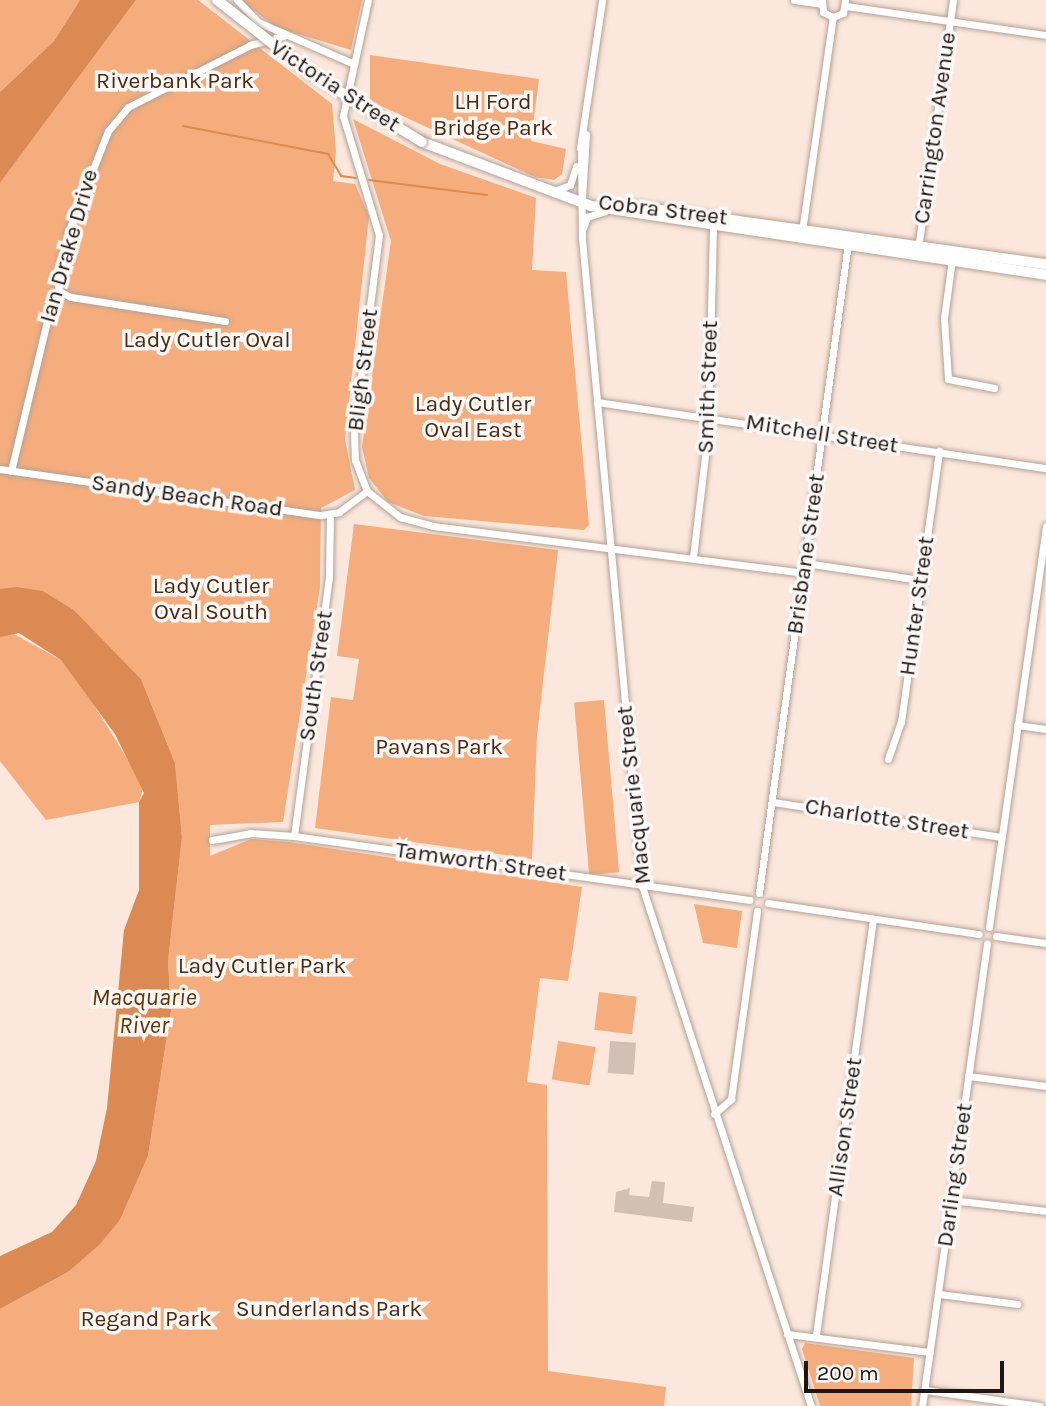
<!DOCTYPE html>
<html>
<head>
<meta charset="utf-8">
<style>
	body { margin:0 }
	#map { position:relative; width:1046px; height:1406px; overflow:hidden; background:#fbe7db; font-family:Karla,sans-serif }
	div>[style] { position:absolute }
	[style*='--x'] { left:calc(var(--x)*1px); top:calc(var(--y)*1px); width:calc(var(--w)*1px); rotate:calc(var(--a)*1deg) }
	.green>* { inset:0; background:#f5ad7d; transform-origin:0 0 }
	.water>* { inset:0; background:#da8a52 }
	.stream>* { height:2px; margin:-1px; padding:0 1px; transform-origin:1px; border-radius:1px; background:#da8a52 }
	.building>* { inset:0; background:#d2c0b4; transform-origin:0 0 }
	.roads { filter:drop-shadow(0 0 2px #b3a196) drop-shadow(0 0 2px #b3a196) }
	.minor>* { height:7px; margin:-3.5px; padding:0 3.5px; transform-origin:3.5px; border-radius:3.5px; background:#fff }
	.highway>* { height:10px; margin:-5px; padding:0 5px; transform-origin:5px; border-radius:5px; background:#fff }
	.bridges { filter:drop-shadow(0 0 2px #b3a196) drop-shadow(0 0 2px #b3a196) }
	.highway-bridge>* { height:10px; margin:-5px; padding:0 5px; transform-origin:5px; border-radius:5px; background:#fff }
	span { translate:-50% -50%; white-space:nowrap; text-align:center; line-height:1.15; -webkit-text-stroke:7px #fcf8f6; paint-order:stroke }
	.park-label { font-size:23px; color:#4b2a12 }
	.street-label { font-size:23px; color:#1d1612 }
	.water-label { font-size:24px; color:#653104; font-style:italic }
	.scale { position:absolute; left:804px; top:1361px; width:200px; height:32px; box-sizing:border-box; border:4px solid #1d1612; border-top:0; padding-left:9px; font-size:21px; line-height:24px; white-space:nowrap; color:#1d1612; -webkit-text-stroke:5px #fcf8f6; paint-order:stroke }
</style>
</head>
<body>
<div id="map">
	<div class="green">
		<i style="clip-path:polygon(0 0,80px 0,54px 41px,0 92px)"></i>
		<i style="clip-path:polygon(136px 0,198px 0,332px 104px,336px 151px,333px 181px,355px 184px,369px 216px,345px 439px,355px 490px,321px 508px,320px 587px,283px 822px,210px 825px,210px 856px,251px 839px,289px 842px,582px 887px,568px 981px,540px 978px,527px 1082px,547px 1085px,548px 1371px,666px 1387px,664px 1406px,0 1406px,0 1309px,68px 1272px,120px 1220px,148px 1156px,171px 1011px,168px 961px,182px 837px,175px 763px,141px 679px,74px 610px,43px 591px,0 589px,0 183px)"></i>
		<i style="clip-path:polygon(241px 0,362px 0,351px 50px,275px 27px)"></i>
		<i style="clip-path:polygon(370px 55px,539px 79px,531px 141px,566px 149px,562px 174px,554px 180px,535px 177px,370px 101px)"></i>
		<i style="clip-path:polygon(353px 119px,440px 164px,536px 198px,532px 270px,566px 272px,589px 525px,584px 530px,424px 516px,388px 502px,369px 478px,362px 447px,391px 241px)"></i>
		<i style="clip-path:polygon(354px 524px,558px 550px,537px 735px,532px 859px,315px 828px,331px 697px,353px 700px,359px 659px,337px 656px)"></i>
		<i style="clip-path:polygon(10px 632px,61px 660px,81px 684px,144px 786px,139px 802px,46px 820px,0 761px,0 637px)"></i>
		<i style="left:604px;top:700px;width:173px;height:30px;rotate:85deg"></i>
		<i style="clip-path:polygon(694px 904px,742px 911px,737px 948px,703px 943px)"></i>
		<i style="left:599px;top:992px;width:38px;height:38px;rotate:7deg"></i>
		<i style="left:558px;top:1041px;width:38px;height:39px;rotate:9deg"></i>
		<i style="clip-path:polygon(805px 1343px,914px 1358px,911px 1406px,820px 1406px,802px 1349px)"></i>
	</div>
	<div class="water">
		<i style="clip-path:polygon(80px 0,136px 0,0 183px,0 92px,54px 41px)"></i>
		<i style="clip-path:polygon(16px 587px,43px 591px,74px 610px,141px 679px,175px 763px,182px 837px,168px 961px,171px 1011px,148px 1156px,120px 1220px,99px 1245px,68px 1272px,0 1309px,0 1256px,52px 1232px,76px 1205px,96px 1161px,107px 1108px,124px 930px,139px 890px,139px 802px,144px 793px,115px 734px,61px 660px,19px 633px,0 637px,0 589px)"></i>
	</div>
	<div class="stream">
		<i style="--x:183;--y:126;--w:148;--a:10.9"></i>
		<i style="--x:328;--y:154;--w:26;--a:59"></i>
		<i style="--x:341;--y:176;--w:15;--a:8"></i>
		<i style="--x:369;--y:180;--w:119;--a:7.2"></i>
	</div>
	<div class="building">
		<i style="left:610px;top:1041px;width:26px;height:32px;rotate:4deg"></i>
		<i style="clip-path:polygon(652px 1181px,665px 1182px,663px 1203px,694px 1207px,692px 1222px,614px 1212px,616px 1192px,630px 1188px,629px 1195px,649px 1197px)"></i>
	</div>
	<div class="roads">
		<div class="minor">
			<i style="--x:237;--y:0;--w:30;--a:46"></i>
			<i style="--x:258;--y:22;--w:105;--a:23.6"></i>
			<i style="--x:368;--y:0;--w:119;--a:102.2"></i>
			<i style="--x:343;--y:116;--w:124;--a:73.2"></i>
			<i style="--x:379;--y:235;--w:201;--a:97.2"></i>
			<i style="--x:354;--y:434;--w:26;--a:88"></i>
			<i style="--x:355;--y:460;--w:33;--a:69"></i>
			<i style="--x:367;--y:491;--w:42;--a:38.2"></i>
			<i style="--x:400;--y:517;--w:34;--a:15"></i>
			<i style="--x:433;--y:526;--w:373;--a:7.2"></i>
			<i style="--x:794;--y:0;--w:27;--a:8"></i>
			<i style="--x:822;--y:0;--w:12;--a:85"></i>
			<i style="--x:823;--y:12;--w:11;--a:27"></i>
			<i style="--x:833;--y:17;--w:11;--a:-22"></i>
			<i style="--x:843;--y:13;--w:13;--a:-81"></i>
			<i style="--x:846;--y:6;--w:202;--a:8.3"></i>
			<i style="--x:581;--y:145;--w:94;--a:89.4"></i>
			<i style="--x:582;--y:239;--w:650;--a:84.7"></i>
			<i style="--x:642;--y:886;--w:547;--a:72"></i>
			<i style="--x:580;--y:148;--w:150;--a:-81.5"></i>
			<i style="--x:554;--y:191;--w:17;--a:-21"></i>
			<i style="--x:570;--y:185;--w:20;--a:-72"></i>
			<i style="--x:582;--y:198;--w:64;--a:-86.4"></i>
			<i style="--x:583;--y:228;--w:12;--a:-70"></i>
			<i style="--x:587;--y:217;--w:19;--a:-18"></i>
			<i style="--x:802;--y:231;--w:216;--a:-81.8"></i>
			<i style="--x:918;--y:249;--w:251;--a:-82"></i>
			<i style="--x:952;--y:259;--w:60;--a:97.7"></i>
			<i style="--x:944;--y:318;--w:61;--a:86.2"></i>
			<i style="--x:948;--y:379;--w:47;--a:11.1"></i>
			<i style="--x:59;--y:291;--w:13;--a:27"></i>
			<i style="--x:71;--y:297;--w:156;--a:8.9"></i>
			<i style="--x:597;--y:402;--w:454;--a:8.4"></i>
			<i style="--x:0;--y:469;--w:324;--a:8.2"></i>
			<i style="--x:321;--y:515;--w:18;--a:-9"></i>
			<i style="--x:339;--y:512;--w:35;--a:-37"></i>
			<i style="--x:11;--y:471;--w:180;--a:-76.5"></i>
			<i style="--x:53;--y:296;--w:8;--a:-40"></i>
			<i style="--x:59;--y:291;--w:14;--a:-98"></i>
			<i style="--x:57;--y:277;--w:49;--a:-75.7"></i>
			<i style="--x:69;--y:230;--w:106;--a:-68.5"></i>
			<i style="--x:108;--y:131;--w:31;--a:-50"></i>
			<i style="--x:128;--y:107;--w:137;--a:-26.9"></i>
			<i style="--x:250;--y:45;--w:35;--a:-15"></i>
			<i style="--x:693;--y:557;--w:126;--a:-83.2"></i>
			<i style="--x:708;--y:432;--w:212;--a:-88.6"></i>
			<i style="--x:805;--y:563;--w:116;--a:8.4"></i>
			<i style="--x:1017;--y:725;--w:29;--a:8"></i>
			<i style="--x:888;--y:759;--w:39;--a:-71"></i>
			<i style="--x:901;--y:722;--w:274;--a:-82"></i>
			<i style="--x:773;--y:802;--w:231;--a:8.7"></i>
			<i style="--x:294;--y:836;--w:260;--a:-82.3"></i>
			<i style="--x:329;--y:578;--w:63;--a:-89.1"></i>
			<i style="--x:212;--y:840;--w:39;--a:-10"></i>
			<i style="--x:250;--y:833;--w:44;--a:3.9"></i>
			<i style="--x:294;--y:836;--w:460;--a:8"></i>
			<i style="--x:759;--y:893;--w:656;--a:-82.2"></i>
			<i style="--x:768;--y:903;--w:213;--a:8.4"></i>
			<i style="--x:989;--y:927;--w:405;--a:-81.9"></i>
			<i style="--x:996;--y:936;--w:50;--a:8"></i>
			<i style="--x:968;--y:1076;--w:79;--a:7.3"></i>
			<i style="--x:714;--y:1114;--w:23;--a:-41"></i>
			<i style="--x:731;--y:1099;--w:190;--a:-82.1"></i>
			<i style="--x:951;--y:1200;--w:96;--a:6.6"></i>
			<i style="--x:939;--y:1294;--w:79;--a:7.3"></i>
			<i style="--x:787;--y:1334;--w:144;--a:7.2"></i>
			<i style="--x:816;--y:1335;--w:420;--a:-82.2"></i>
			<i style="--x:925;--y:1390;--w:116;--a:7.9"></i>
			<i style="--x:922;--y:1406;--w:467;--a:-82"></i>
		</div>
		<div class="highway">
			<i style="--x:422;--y:142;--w:181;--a:20.7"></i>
			<i style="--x:591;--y:206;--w:460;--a:8.6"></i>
			<i style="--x:632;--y:206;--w:418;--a:8"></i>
		</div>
	</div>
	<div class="bridges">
		<div class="highway-bridge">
			<i style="--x:217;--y:0;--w:120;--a:38.2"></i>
			<i style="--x:311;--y:74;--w:130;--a:31.5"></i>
		</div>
	</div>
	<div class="park-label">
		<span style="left:175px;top:81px">Riverbank Park</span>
		<span style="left:493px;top:115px">LH Ford<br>Bridge Park</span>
		<span style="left:207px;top:340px">Lady Cutler Oval</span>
		<span style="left:473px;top:417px">Lady Cutler<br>Oval East</span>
		<span style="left:211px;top:599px">Lady Cutler<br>Oval South</span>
		<span style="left:439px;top:747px">Pavans Park</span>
		<span style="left:262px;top:966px">Lady Cutler Park</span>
		<span style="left:329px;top:1309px">Sunderlands Park</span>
		<span style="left:146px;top:1319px">Regand Park</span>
	</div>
	<div class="street-label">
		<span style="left:335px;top:86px;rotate:33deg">Victoria Street</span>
		<span style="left:935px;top:128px;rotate:-82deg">Carrington Avenue</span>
		<span style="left:663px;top:210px;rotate:7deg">Cobra Street</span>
		<span style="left:69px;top:246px;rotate:-74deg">Ian Drake Drive</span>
		<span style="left:363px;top:370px;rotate:-83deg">Bligh Street</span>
		<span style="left:708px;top:387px;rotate:-88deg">Smith Street</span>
		<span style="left:822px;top:434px;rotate:9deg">Mitchell Street</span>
		<span style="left:187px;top:496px;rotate:8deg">Sandy Beach Road</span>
		<span style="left:806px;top:554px;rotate:-82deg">Brisbane Street</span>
		<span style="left:917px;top:606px;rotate:-82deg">Hunter Street</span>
		<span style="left:316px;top:676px;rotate:-82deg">South Street</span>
		<span style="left:634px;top:795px;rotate:-96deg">Macquarie Street</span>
		<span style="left:887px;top:819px;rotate:9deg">Charlotte Street</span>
		<span style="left:481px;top:862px;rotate:8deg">Tamworth Street</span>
		<span style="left:845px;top:1127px;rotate:-82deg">Allison Street</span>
		<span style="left:955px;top:1175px;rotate:-82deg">Darling Street</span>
	</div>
	<div class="water-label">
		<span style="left:144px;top:1012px">Macquarie<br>River</span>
	</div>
	<div class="scale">200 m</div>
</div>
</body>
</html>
